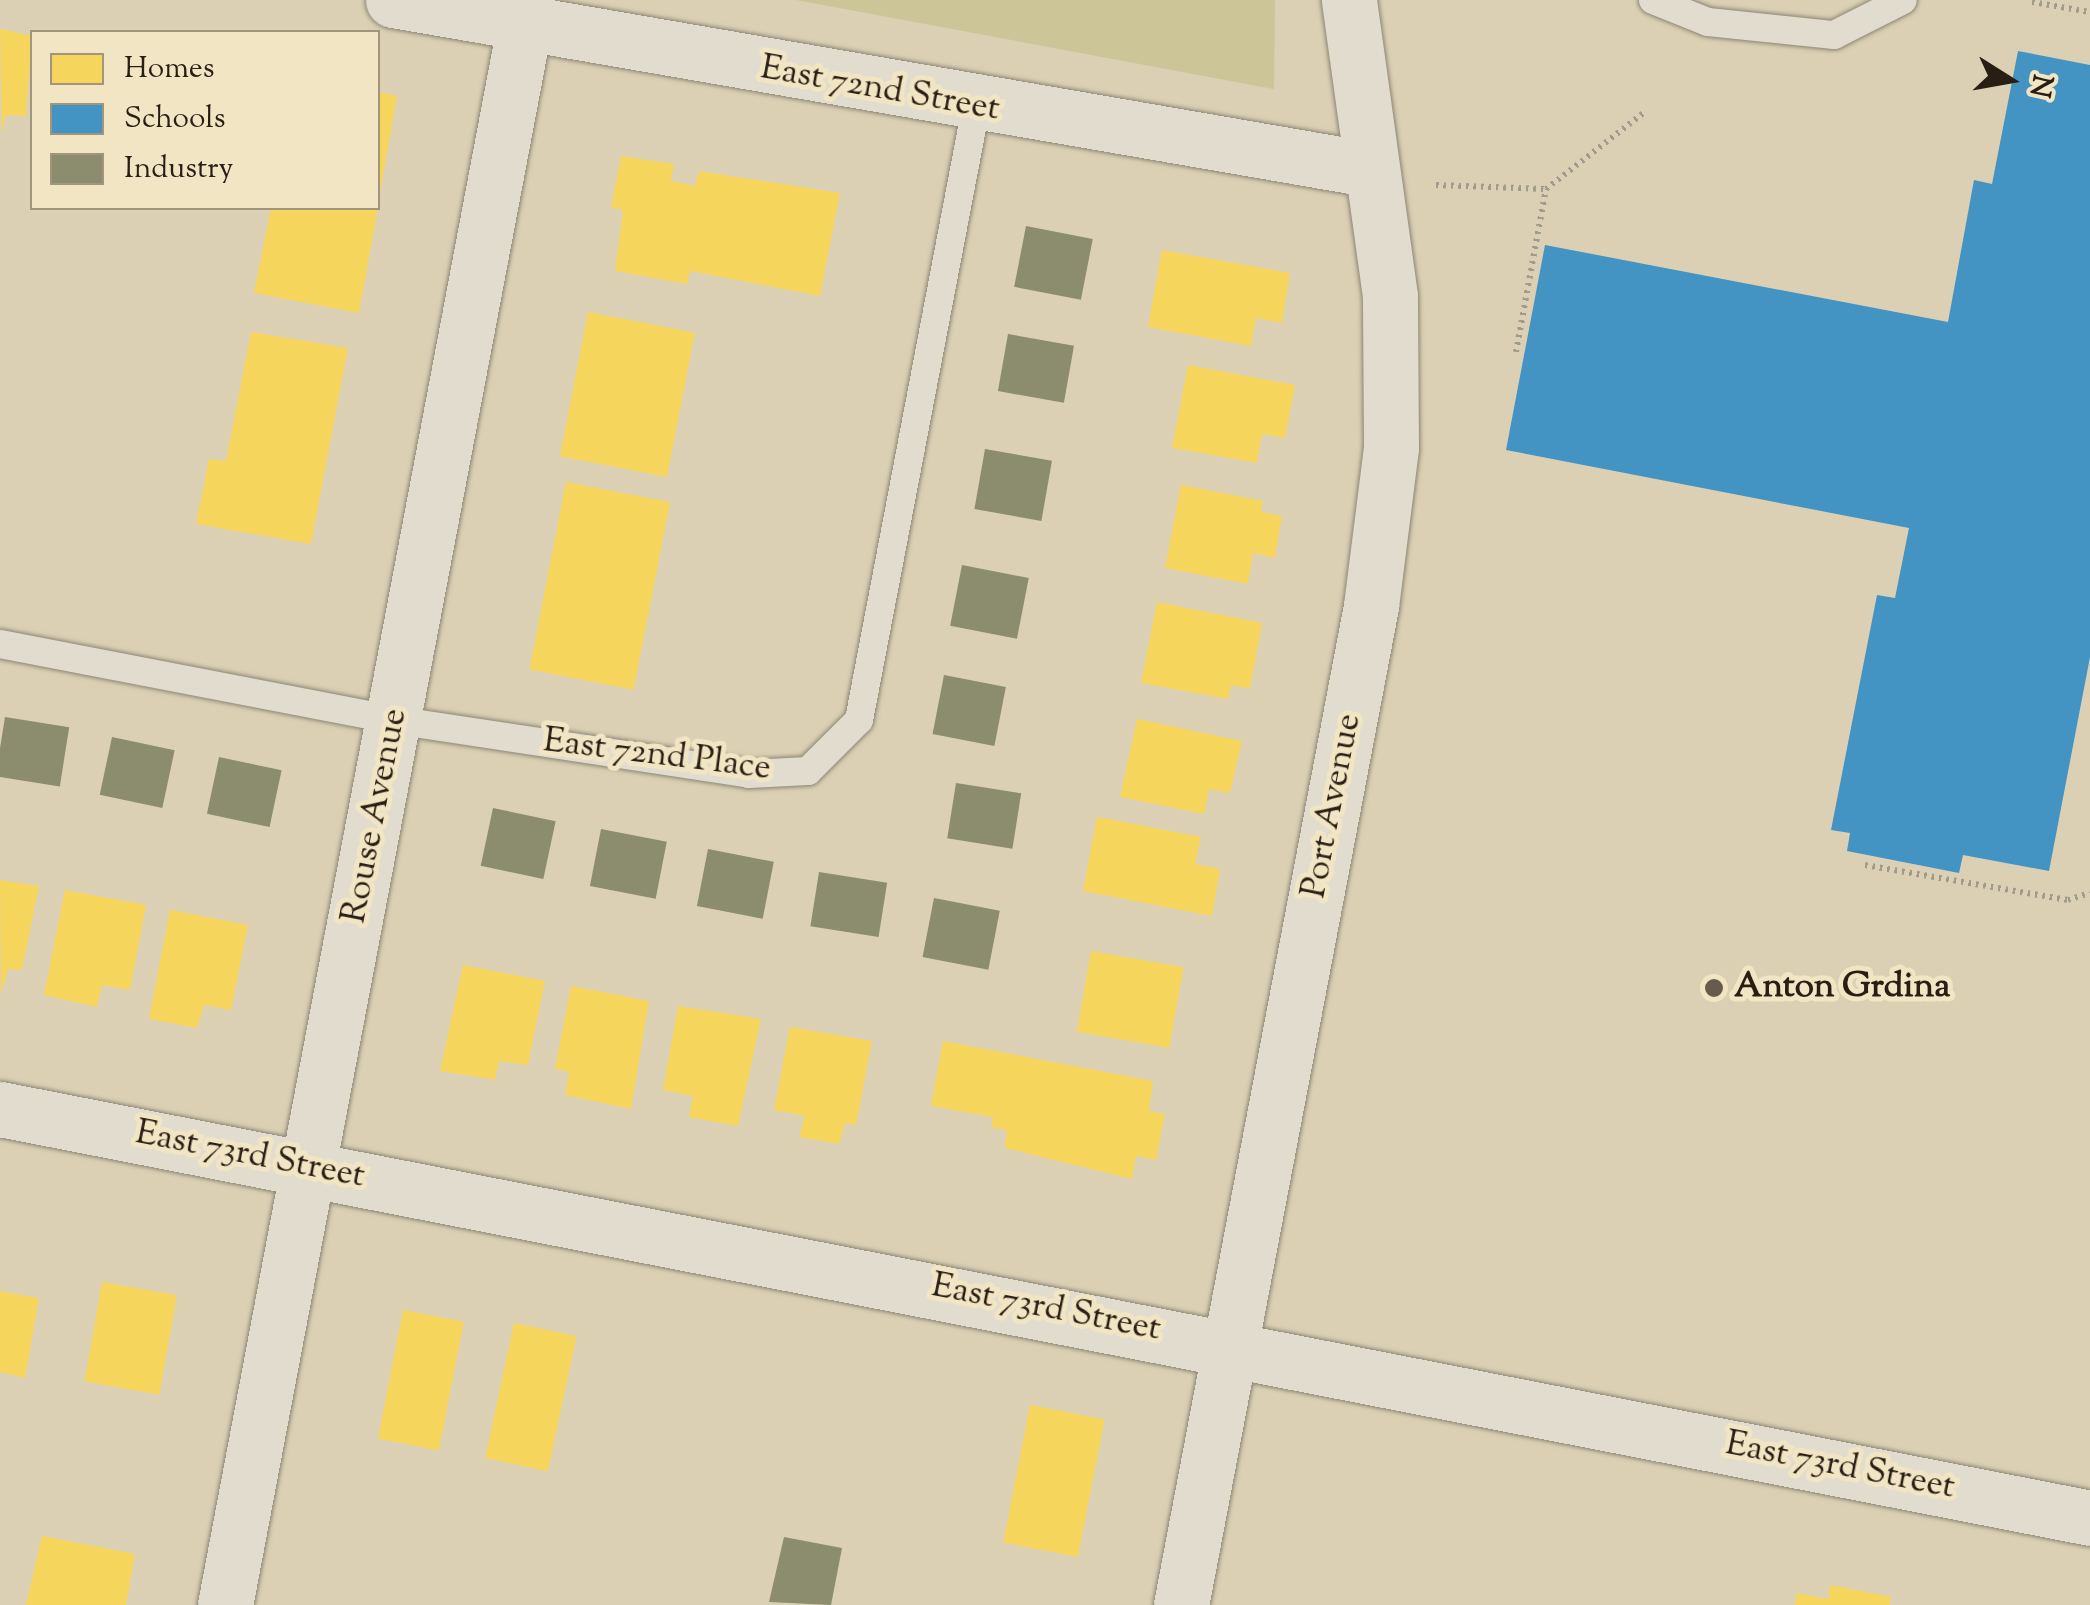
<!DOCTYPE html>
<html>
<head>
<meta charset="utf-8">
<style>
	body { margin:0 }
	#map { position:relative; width:2090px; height:1605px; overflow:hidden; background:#dbd0b4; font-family:"Sorts Mill Goudy",serif }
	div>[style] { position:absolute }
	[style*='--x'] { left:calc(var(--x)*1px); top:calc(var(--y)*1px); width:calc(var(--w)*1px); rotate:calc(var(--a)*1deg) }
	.green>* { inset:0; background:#ccc598 }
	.homes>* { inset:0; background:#f6d55c; transform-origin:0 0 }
	.schools>* { inset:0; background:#4393c3 }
	.industry>* { inset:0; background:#8c8c6e; transform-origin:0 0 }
	.path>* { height:6px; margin-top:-3px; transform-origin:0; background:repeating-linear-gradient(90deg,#a09a8f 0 2.5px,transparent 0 7.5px) }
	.roads { filter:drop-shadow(0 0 2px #8d8675) drop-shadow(0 0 2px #8d8675) }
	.service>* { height:28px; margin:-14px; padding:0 14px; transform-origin:14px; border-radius:14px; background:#e1dcce }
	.minor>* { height:55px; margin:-27.5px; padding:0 27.5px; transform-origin:27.5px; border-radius:27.5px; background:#e1dcce }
	.dots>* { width:28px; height:28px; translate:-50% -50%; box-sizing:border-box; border:5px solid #f1e5c4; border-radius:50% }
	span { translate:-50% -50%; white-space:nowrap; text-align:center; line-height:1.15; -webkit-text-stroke:10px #f1e5c4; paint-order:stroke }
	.street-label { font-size:35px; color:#281e14 }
	.poi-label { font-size:35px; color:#281e14; font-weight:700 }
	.left { translate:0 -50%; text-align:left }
	.legend { position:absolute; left:30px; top:30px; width:350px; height:180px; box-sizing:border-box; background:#f1e5c4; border:2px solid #a1957e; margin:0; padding:12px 18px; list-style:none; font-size:30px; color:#281e14 }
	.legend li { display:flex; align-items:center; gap:20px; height:50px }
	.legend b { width:50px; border:2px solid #a1957e }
	.north { position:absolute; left:1960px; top:30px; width:100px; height:100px; -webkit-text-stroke:8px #f1e5c4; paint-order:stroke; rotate:101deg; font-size:28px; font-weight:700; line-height:40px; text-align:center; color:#281e14 }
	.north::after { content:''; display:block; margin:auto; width:35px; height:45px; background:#281e14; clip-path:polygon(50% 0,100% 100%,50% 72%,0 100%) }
</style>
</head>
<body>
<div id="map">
	<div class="green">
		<i style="clip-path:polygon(796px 0,1275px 0,1274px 89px)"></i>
	</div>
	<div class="homes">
		<i style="clip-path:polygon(0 29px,32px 36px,26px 116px,6px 115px,2px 134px)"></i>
		<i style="clip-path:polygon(378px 92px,397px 96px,379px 198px,378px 198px)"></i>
		<i style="clip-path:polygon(621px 156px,674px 164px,671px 181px,695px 186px,699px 171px,840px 193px,820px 296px,690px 271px,687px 284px,615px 271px,623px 210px,611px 207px)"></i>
		<i style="clip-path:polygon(271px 208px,378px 208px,359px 313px,254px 293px)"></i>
		<i style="clip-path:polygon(1162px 250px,1290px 273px,1282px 323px,1256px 318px,1251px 346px,1148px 327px)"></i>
		<i style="left:588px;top:312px;width:109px;height:147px;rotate:11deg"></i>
		<i style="clip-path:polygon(251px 332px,348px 348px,311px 544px,196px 524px,209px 459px,226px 461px)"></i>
		<i style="clip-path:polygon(1188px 365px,1295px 385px,1285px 438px,1262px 434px,1257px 463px,1172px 448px)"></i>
		<i style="left:566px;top:482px;width:106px;height:191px;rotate:11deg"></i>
		<i style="clip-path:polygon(1181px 485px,1263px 501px,1261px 512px,1282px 516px,1275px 558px,1253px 553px,1248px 584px,1165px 568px)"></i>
		<i style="clip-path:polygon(1157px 602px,1262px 623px,1250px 689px,1231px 685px,1228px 699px,1141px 683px)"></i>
		<i style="clip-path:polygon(1137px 719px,1242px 741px,1230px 793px,1209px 789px,1204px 814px,1120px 797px)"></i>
		<i style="clip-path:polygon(1097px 817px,1201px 837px,1195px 864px,1220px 869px,1212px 916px,1083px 891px)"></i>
		<i style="clip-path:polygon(0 880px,39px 886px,22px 970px,8px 969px,1px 995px)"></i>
		<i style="clip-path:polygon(65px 890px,146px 905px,130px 990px,102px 985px,97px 1007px,44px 995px)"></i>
		<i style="clip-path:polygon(170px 910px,248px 925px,231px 1010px,204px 1005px,197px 1028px,149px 1019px)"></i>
		<i style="left:1091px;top:951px;width:94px;height:82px;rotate:10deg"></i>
		<i style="clip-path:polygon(463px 965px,545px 981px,528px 1065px,499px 1061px,495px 1080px,440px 1071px)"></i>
		<i style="clip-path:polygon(571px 986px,649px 1001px,631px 1109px,565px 1095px,569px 1072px,555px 1069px)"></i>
		<i style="clip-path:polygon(678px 1006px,761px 1019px,738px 1126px,689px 1117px,693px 1096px,663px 1090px)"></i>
		<i style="clip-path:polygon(790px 1027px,872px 1041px,856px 1125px,845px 1123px,839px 1144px,799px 1137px,805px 1116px,774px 1110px)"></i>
		<i style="clip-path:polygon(943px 1041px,1153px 1081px,1149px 1111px,1165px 1114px,1156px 1160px,1136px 1156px,1132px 1179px,1005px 1148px,1007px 1130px,991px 1127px,993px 1117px,931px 1106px)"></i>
		<i style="left:102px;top:1282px;width:76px;height:101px;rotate:10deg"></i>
		<i style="clip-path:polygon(0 1291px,39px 1298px,25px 1378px,0 1372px)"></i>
		<i style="left:403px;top:1310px;width:62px;height:131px;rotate:11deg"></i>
		<i style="left:514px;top:1323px;width:64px;height:138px;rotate:12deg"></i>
		<i style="left:1030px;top:1405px;width:76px;height:140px;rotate:11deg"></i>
		<i style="clip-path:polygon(42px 1536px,135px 1554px,126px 1605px,26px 1605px)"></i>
		<i style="clip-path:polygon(1830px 1585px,1891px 1597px,1890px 1605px,1795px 1605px,1797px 1593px,1828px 1599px)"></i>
	</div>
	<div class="schools">
		<i style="clip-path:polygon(2018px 51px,2090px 65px,2090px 657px,2049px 871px,1963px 855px,1959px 873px,1847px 851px,1850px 833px,1831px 830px,1877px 595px,1895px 598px,1909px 528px,1506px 450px,1545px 245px,1948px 322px,1974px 180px,1992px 184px)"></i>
	</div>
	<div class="industry">
		<i style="left:1026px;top:226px;width:68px;height:62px;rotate:11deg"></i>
		<i style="left:1008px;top:334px;width:67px;height:58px;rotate:10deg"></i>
		<i style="left:985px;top:449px;width:68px;height:61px;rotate:10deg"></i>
		<i style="left:962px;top:565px;width:68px;height:62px;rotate:11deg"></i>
		<i style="left:944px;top:675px;width:63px;height:60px;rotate:11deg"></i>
		<i style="left:5px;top:717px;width:65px;height:60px;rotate:9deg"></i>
		<i style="left:112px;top:737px;width:64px;height:59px;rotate:12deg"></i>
		<i style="left:219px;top:757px;width:64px;height:58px;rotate:12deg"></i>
		<i style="left:956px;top:783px;width:66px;height:56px;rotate:9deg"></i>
		<i style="left:493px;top:808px;width:64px;height:59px;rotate:12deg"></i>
		<i style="left:601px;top:829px;width:67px;height:58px;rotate:11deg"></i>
		<i style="left:708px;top:849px;width:67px;height:58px;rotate:11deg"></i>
		<i style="left:819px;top:872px;width:69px;height:55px;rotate:9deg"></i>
		<i style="left:934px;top:898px;width:67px;height:60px;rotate:11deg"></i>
		<i style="clip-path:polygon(784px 1537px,842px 1548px,831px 1605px,769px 1602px)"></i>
	</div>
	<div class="path">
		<i style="--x:2032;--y:2;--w:59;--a:9.8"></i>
		<i style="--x:1436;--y:185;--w:110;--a:2.1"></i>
		<i style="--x:1546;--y:189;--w:127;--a:-38"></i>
		<i style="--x:1516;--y:352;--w:166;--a:-79.6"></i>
		<i style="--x:1865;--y:865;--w:206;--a:9.8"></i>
		<i style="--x:2068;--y:900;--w:23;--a:-18"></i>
	</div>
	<div class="roads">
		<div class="service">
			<i style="--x:1653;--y:0;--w:59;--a:21.8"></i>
			<i style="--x:1708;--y:22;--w:127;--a:5.9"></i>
			<i style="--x:1834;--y:35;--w:77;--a:-26.9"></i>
			<i style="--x:0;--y:644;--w:401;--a:10.9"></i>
			<i style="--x:394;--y:720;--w:359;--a:8.6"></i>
			<i style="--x:749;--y:774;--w:59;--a:-2.9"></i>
			<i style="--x:808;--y:771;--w:72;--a:-45"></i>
			<i style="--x:859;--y:720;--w:624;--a:-79.19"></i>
		</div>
		<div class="minor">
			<i style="--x:393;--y:0;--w:990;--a:9.83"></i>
			<i style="--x:0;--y:1109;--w:2130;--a:11.07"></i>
			<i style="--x:225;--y:1605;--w:1606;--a:-79.27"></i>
			<i style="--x:1181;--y:1605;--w:1017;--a:-79.23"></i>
			<i style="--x:1371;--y:606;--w:159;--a:-82.8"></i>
			<i style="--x:1391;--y:448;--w:152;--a:-90.4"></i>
			<i style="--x:1390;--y:296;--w:299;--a:-97.9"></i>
		</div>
	</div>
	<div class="dots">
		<i style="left:1714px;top:988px;background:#675c4c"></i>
	</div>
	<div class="street-label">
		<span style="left:880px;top:90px;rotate:10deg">East 72nd Street</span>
		<span style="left:657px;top:756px;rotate:7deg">East 72nd Place</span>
		<span style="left:1333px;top:806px;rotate:-79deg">Port Avenue</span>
		<span style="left:376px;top:816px;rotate:-79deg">Rouse Avenue</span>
		<span style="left:250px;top:1156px;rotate:11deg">East 73rd Street</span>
		<span style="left:1046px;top:1309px;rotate:11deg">East 73rd Street</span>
		<span style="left:1840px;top:1467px;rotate:11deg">East 73rd Street</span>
	</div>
	<div class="poi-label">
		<span class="left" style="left:1734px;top:988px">Anton Grdina</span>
	</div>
	<ul class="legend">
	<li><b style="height:28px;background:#f6d55c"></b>Homes</li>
	<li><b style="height:28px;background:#4393c3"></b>Schools</li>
	<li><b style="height:28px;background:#8c8c6e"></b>Industry</li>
	</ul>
	<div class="north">N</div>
</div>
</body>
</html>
